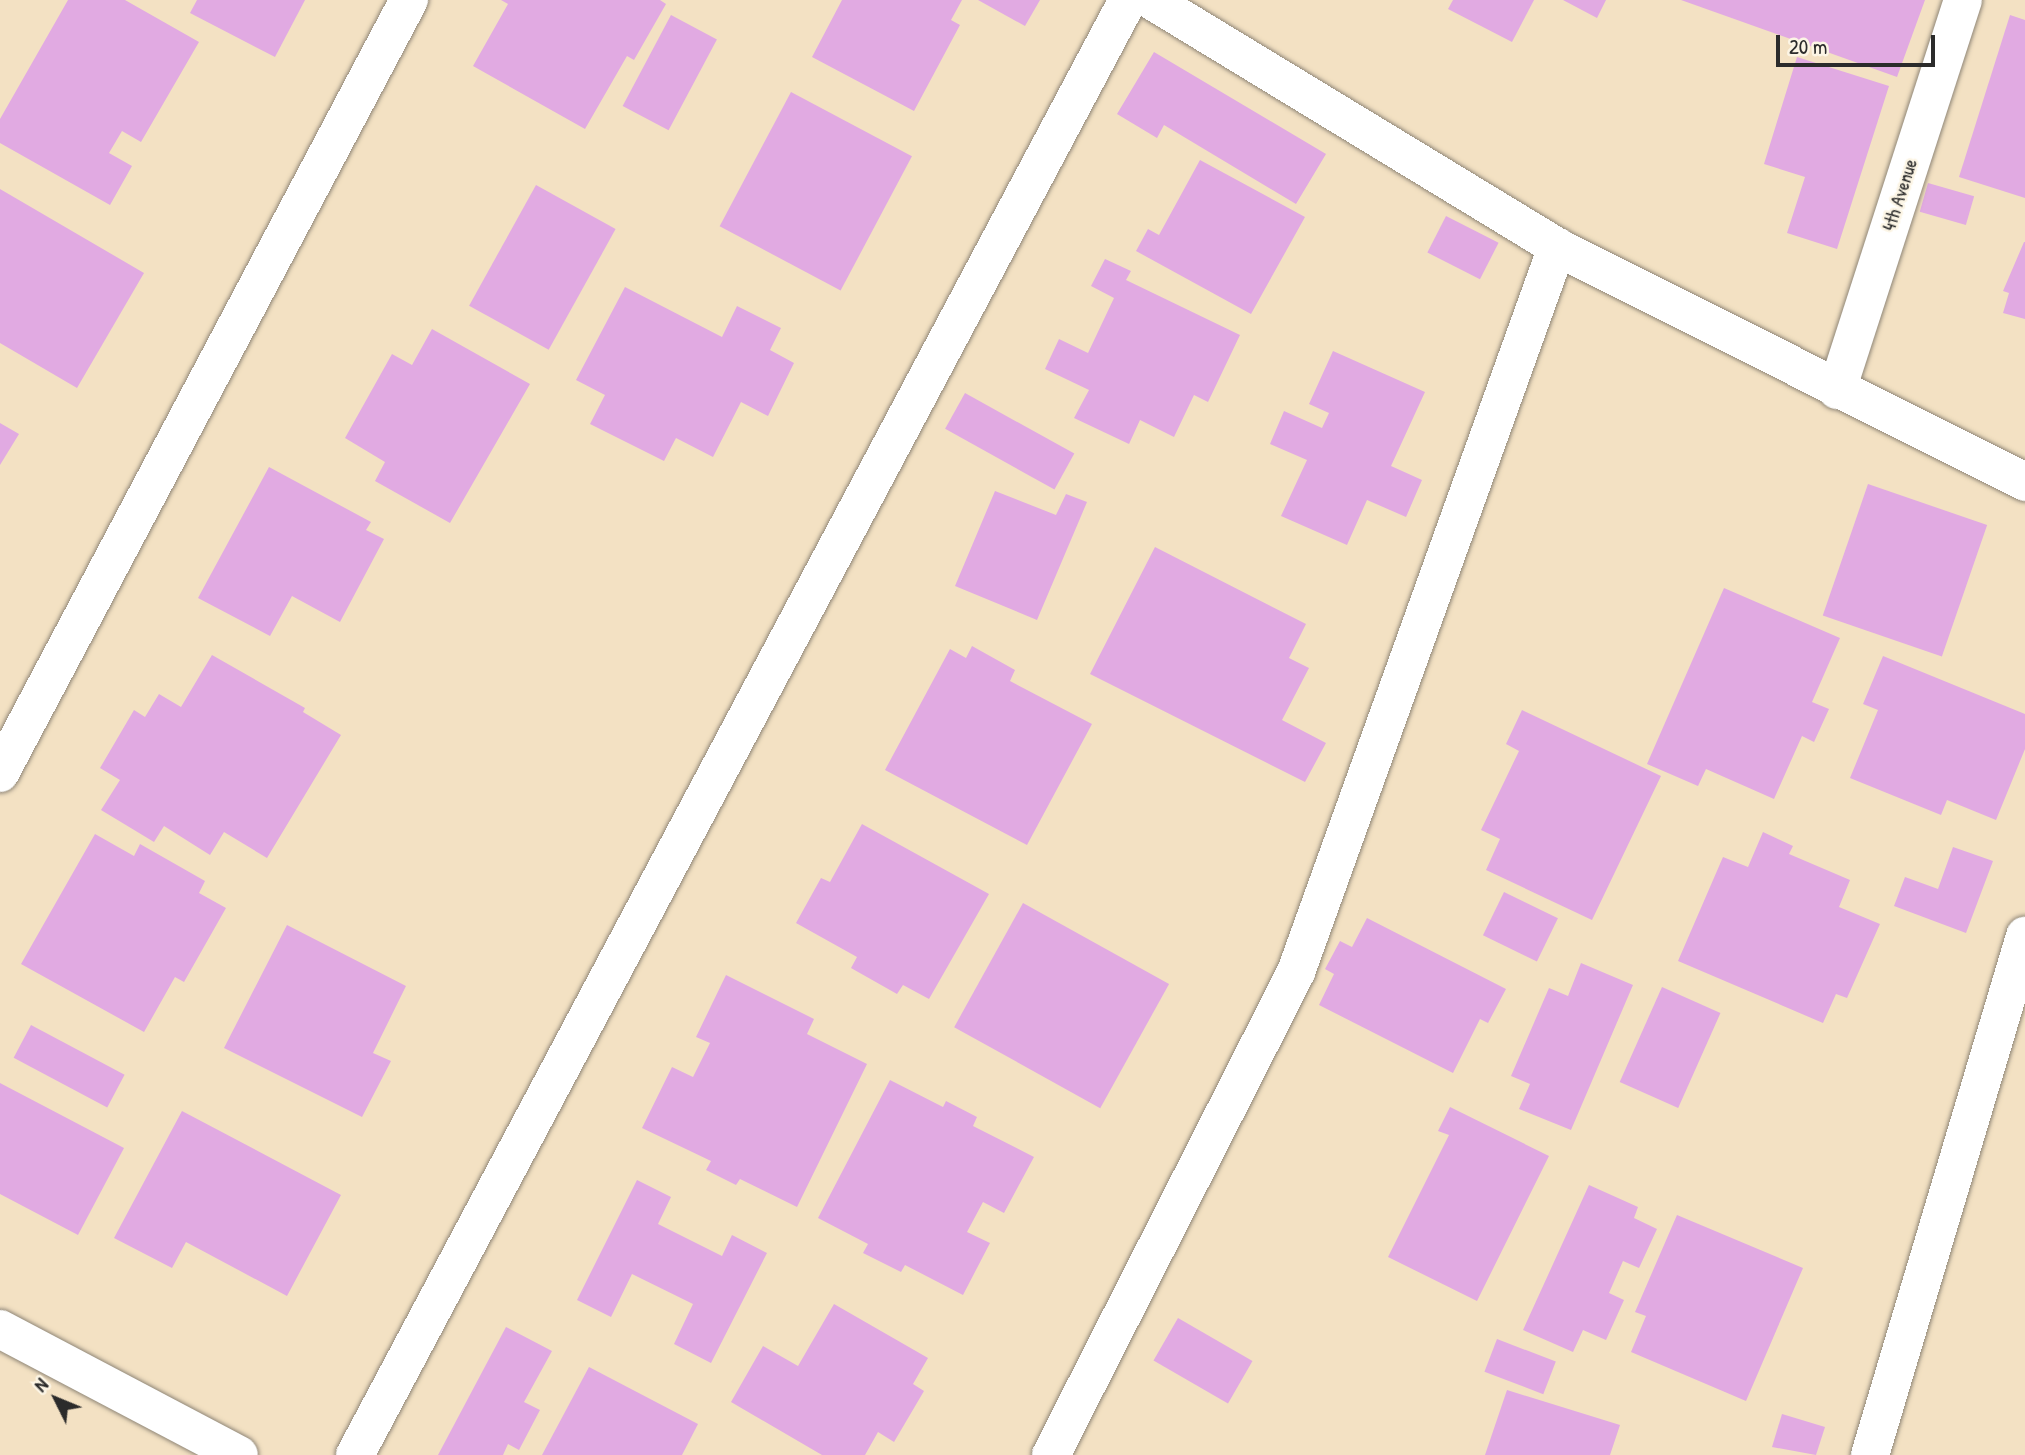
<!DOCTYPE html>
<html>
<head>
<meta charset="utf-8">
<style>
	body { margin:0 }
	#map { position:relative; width:2025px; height:1455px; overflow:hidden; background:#f3e1c3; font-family:"Patrick Hand",sans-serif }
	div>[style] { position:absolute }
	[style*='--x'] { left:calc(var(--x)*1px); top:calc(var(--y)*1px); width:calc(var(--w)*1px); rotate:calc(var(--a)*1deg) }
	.building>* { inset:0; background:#e1aae2; transform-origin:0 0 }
	.roads { filter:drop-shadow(0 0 2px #8f8677) drop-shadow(0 0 2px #8f8677) }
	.minor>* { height:38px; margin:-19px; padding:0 19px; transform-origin:19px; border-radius:19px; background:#fff }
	span { translate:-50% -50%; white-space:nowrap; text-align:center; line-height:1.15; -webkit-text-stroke:5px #fcf5e5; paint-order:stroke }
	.street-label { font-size:19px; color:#2b2b2b }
	.north { position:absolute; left:21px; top:1364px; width:70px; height:70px; -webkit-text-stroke:5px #fcf5e5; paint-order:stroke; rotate:313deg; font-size:19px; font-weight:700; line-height:28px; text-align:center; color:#2b2b2b }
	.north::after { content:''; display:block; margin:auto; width:24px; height:32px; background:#2b2b2b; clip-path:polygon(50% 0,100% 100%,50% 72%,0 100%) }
	.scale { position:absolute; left:1776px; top:35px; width:159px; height:32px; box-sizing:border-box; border:4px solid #2b2b2b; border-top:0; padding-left:9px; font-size:21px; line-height:24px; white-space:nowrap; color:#2b2b2b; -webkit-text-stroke:5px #fcf5e5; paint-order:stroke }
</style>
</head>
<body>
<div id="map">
	<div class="building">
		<i style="clip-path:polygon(68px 0,125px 0,199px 42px,141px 142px,122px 131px,109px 153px,132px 166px,110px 205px,0 143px,0 119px)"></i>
		<i style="clip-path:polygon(197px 0,305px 0,275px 57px,190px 13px)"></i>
		<i style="clip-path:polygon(501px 0,660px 0,666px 4px,634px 60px,627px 56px,585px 129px,473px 66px,508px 4px)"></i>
		<i style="clip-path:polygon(842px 0,962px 0,951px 20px,960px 25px,914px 111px,812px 57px)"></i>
		<i style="clip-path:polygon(978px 0,1040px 0,1025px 26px)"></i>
		<i style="clip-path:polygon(1453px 0,1534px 0,1512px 42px,1448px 9px)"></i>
		<i style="clip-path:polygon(1563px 0,1606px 0,1597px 18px)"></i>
		<i style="clip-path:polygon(1681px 0,1925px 0,1897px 77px)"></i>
		<i style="left:671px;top:15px;width:52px;height:103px;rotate:28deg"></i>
		<i style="clip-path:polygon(2010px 15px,2025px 20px,2025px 198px,1959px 177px)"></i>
		<i style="clip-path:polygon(1154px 52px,1326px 154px,1296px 204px,1164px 125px,1157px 138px,1117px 114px)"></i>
		<i style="clip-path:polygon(1797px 57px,1889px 86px,1837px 249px,1787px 233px,1805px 177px,1764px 164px)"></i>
		<i style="left:791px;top:92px;width:137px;height:152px;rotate:28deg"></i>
		<i style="clip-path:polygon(1200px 160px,1305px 217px,1251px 314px,1136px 251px,1148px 229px,1159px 235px)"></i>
		<i style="left:1928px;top:183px;width:48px;height:30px;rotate:16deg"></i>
		<i style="left:536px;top:185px;width:91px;height:138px;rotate:29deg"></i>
		<i style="clip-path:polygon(0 189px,144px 273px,77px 388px,0 343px)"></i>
		<i style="left:1446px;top:216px;width:59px;height:41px;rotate:27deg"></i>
		<i style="clip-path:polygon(2024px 242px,2025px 242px,2025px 319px,2003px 313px,2009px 293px,2003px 291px)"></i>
		<i style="clip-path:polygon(1105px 259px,1131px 271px,1126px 280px,1240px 335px,1208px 402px,1194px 395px,1174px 437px,1140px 420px,1129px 444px,1074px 418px,1089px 390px,1045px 369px,1059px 339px,1088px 353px,1114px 298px,1091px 286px)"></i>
		<i style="clip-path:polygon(625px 287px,722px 337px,737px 306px,781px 328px,770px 350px,794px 363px,768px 416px,741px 402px,713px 457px,676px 438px,664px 461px,590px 424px,605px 395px,576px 380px)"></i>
		<i style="clip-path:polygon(432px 329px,530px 384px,450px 523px,375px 481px,385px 462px,345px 438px,392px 354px,412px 365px)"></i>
		<i style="clip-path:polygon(1333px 351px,1425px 392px,1391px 466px,1422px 480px,1406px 517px,1367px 500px,1347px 545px,1281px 516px,1307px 460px,1270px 444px,1284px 411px,1322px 428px,1329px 413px,1309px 404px)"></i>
		<i style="left:965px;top:393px;width:125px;height:41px;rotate:29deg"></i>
		<i style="clip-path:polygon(0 423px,19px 434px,0 465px)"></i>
		<i style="clip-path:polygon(269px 467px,371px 522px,366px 530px,384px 539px,340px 622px,292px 596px,270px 636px,198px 598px)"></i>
		<i style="left:1868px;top:484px;width:126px;height:139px;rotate:19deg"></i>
		<i style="clip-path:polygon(995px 491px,1056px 515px,1066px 494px,1087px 502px,1037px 620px,955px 586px)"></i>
		<i style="clip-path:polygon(1155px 547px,1306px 624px,1289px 658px,1309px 668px,1282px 720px,1326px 743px,1305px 782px,1090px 674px)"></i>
		<i style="clip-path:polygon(1724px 588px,1840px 638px,1812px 702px,1829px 709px,1814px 742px,1802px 736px,1774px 799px,1706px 769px,1698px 786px,1647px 764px)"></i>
		<i style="clip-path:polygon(972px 646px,1015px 670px,1010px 681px,1092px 724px,1027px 845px,885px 770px,950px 649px,966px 658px)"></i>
		<i style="clip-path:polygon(212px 655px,305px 708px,303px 712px,341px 735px,267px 858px,224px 832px,210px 855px,164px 826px,154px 842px,101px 810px,120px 780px,100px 768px,134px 710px,145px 717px,159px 694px,181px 707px)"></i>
		<i style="clip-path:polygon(1883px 656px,2025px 714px,2025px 749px,1996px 820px,1947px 800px,1941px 815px,1850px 778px,1878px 710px,1863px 704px)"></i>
		<i style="clip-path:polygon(1522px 710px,1661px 776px,1592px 920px,1486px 870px,1500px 839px,1481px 830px,1519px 751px,1506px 744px)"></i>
		<i style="clip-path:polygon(862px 824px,989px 894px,929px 999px,903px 985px,897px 994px,851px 968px,857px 957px,796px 923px,821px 878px,830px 882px)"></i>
		<i style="clip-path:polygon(1763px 832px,1793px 846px,1789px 854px,1850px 880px,1839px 907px,1880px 924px,1847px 998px,1836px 994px,1823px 1023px,1678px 961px,1723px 857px,1748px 867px)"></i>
		<i style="clip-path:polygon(95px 834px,134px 856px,140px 844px,205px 881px,199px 893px,226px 908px,184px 982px,175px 977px,144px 1032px,21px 964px)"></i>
		<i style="clip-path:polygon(1953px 847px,1993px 861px,1966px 933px,1894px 906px,1905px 877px,1938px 889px)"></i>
		<i style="left:1504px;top:892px;width:60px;height:48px;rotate:26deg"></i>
		<i style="left:1023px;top:903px;width:167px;height:142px;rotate:29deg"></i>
		<i style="clip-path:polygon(1367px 918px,1506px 989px,1488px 1023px,1480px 1019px,1453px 1073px,1319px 1005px,1334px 974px,1325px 969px,1340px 941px,1352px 947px)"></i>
		<i style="clip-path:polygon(287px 925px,406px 986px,373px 1053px,391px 1061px,362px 1117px,224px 1048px)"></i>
		<i style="clip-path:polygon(1581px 963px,1633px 985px,1571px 1130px,1519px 1109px,1530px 1084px,1511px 1076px,1549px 988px,1568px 996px)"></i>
		<i style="clip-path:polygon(726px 975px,814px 1019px,807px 1034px,867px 1064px,797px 1207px,740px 1179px,736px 1185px,706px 1170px,711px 1161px,642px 1128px,672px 1067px,693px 1077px,710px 1043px,696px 1037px)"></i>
		<i style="left:1662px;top:987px;width:64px;height:104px;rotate:24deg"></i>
		<i style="left:31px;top:1025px;width:106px;height:37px;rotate:28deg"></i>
		<i style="clip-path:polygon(890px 1080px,943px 1107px,946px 1101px,977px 1117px,973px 1126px,1034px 1157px,1004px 1213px,983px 1202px,967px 1232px,990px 1243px,963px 1295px,905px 1265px,901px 1272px,863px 1253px,868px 1244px,818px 1218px)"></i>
		<i style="clip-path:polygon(0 1083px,124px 1148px,78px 1235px,0 1194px)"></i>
		<i style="clip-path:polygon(1450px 1107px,1549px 1156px,1477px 1301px,1388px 1257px,1449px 1135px,1438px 1131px)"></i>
		<i style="clip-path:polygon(182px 1111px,341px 1195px,287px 1296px,186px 1242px,172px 1268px,114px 1238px)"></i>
		<i style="clip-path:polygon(637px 1180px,671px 1197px,658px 1224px,722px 1256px,732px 1235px,767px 1253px,711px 1363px,674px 1344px,693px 1304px,632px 1274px,611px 1317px,577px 1300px)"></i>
		<i style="clip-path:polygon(1589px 1185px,1638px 1207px,1634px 1218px,1657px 1229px,1639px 1268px,1623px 1261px,1609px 1293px,1624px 1300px,1606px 1340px,1583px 1330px,1573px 1352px,1523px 1330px)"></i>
		<i style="clip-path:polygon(1677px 1215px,1803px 1268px,1746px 1401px,1631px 1352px,1646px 1316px,1635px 1312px)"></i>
		<i style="clip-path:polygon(834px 1304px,928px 1358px,913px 1384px,924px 1391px,894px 1442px,878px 1432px,865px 1455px,822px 1455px,731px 1402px,763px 1346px,798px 1366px)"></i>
		<i style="left:1178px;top:1318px;width:86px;height:49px;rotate:30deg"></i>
		<i style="clip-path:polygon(506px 1327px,552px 1351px,524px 1402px,540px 1410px,519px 1450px,508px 1444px,503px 1455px,438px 1455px)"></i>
		<i style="left:1497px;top:1339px;width:63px;height:35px;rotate:21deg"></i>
		<i style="clip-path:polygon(589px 1367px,698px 1424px,682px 1455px,542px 1455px)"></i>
		<i style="clip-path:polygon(1507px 1390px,1620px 1425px,1610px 1455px,1485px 1455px)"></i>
		<i style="clip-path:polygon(1782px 1414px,1825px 1427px,1816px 1455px,1772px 1447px)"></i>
	</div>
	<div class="roads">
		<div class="minor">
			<i style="--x:1151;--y:0;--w:475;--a:31.3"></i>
			<i style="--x:1557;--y:247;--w:524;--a:26.66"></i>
			<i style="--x:1837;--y:390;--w:410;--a:-72.1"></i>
			<i style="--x:0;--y:773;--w:875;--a:-62.12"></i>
			<i style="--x:0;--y:1329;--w:270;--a:27.8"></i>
			<i style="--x:355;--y:1455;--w:1648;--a:-62.02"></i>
			<i style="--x:1051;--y:1455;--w:542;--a:-63.1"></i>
			<i style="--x:1296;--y:972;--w:771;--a:-70.2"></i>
			<i style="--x:1870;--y:1455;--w:542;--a:-73.37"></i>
		</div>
	</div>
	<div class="street-label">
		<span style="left:1900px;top:195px;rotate:-72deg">4th Avenue</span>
	</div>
	<div class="north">N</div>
	<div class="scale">20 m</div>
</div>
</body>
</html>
